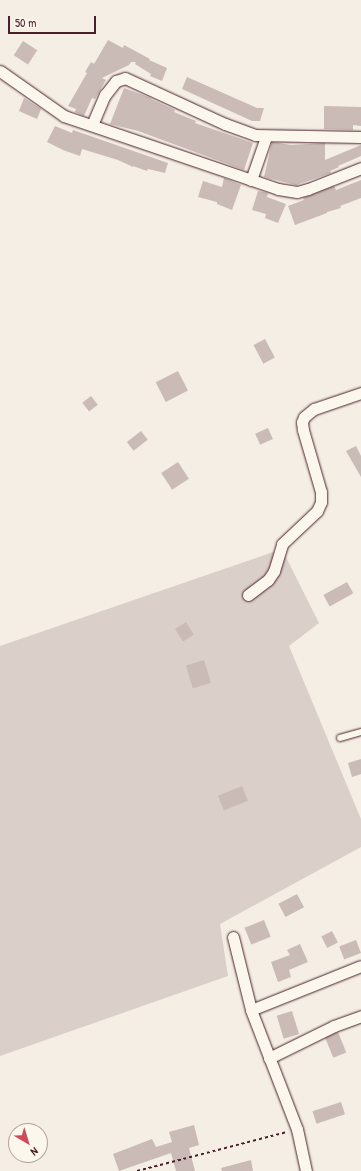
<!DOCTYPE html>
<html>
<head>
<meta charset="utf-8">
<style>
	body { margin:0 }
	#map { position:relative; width:361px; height:1171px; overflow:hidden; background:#f4eee4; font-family:"Patrick Hand",sans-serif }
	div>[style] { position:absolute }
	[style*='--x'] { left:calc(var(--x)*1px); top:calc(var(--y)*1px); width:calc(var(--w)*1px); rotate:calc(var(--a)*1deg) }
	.green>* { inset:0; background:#dbd0c9 }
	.building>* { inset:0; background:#cabbb6; transform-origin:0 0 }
	.path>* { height:2px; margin-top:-1px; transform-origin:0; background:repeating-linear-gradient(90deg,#4a1f2b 0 3px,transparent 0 6px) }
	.roads { filter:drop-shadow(0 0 1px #4a1f2b) drop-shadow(0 0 1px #4a1f2b) }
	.service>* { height:5.5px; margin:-2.75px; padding:0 2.75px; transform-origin:2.75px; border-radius:2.75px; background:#fbf7ec }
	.minor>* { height:11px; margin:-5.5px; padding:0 5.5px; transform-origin:5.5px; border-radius:5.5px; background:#fbf7ec }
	span { translate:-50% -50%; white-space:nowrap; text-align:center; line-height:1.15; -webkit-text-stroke:4px #fbf7ec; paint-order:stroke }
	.north { position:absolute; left:8px; top:1123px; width:40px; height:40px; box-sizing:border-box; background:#fbf7ec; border:1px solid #b4a19f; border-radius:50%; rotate:142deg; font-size:11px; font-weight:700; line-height:16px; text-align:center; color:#4a1f2b }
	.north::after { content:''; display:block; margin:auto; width:14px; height:18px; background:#d1495b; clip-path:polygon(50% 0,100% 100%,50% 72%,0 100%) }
	.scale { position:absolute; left:8px; top:16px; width:88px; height:18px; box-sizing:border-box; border:2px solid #4a1f2b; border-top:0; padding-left:5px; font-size:12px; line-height:14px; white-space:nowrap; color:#4a1f2b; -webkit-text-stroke:3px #fbf7ec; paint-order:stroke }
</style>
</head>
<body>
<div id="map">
	<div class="green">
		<i style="clip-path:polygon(282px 549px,319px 623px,289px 646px,361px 819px,361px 847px,220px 924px,228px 976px,0 1056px,0 646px)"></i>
	</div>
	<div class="building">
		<i style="clip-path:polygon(108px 40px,123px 48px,124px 45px,150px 59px,149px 60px,167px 68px,162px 81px,150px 76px,151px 74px,135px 64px,136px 62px,131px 62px,129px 65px,102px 78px,106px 80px,95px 99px,92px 98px,84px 116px,75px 112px,76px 109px,68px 106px,87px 73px,85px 72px,91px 62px,94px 64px)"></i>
		<i style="left:23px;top:41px;width:17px;height:17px;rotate:33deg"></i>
		<i style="clip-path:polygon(187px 77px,257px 108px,264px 108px,260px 121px,252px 121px,182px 89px)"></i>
		<i style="clip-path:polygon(124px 88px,151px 98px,151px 99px,175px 110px,174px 112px,196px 121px,195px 123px,253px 143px,244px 170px,138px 131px,110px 124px)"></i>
		<i style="clip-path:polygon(24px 98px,41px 109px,37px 119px,19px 111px)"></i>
		<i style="clip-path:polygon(324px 106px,361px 107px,361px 126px,353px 125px,353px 130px,324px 129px)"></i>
		<i style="clip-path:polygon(55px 126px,72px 133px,73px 130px,168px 163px,165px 173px,148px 169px,147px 171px,133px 166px,133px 167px,118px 160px,82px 149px,80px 156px,63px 150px,47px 142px)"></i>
		<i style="clip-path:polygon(272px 142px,291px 145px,325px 143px,325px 160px,361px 145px,361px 156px,338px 166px,339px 167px,330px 171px,331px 173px,296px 185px,264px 177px)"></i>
		<i style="clip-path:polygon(224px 178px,241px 185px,232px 210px,217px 204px,217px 202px,198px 197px,203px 181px,222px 187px)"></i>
		<i style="clip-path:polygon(361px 180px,361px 198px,340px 206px,341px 208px,327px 212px,327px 213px,295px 225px,288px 206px,304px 200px,303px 198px,334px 186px,336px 190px)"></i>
		<i style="clip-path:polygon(258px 191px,268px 193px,267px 197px,286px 204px,278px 223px,265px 218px,266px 214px,252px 210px)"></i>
		<i style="left:265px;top:339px;width:21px;height:13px;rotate:62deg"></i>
		<i style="left:178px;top:371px;width:22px;height:25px;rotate:63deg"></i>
		<i style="left:91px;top:396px;width:11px;height:11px;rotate:52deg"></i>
		<i style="left:268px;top:428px;width:12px;height:14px;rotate:66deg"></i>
		<i style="left:141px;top:431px;width:11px;height:18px;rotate:52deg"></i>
		<i style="clip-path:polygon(356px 446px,361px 456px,361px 477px,346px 451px)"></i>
		<i style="left:178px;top:462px;width:20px;height:20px;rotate:57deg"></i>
		<i style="left:347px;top:582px;width:13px;height:27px;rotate:61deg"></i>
		<i style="left:186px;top:622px;width:15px;height:13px;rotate:58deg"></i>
		<i style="left:204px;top:660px;width:24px;height:19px;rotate:73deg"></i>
		<i style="clip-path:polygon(361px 759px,361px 774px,352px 777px,348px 763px)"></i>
		<i style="left:242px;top:786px;width:16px;height:26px;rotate:68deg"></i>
		<i style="left:297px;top:894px;width:15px;height:21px;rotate:62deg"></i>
		<i style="left:264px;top:920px;width:18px;height:21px;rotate:68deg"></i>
		<i style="left:332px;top:931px;width:13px;height:12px;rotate:63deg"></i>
		<i style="left:356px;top:940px;width:14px;height:18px;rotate:69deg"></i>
		<i style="clip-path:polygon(300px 944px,308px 962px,289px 970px,291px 977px,278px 982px,271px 962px,290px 955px,287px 950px)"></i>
		<i style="left:292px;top:1011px;width:24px;height:16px;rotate:73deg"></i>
		<i style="left:338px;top:1032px;width:22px;height:14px;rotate:68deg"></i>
		<i style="left:341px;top:1102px;width:13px;height:30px;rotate:72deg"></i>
		<i style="clip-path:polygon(194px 1125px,199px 1145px,189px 1148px,195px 1171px,176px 1171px,171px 1153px,119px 1171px,113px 1154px,152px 1139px,156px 1147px,172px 1142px,169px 1132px)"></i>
		<i style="clip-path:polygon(251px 1160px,253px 1171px,222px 1171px,221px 1168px)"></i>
	</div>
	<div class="path">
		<i style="--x:137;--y:1171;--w:155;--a:-14.6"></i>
	</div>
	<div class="roads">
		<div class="service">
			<i style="--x:340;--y:738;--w:22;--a:-16"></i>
		</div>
		<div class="minor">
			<i style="--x:0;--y:71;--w:78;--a:35.1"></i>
			<i style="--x:64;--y:116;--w:226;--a:18.8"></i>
			<i style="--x:278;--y:189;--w:19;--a:9"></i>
			<i style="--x:297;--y:192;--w:11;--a:-15"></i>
			<i style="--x:308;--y:189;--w:57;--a:-21.6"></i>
			<i style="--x:92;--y:125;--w:33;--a:-67"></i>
			<i style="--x:105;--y:95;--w:18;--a:-52"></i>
			<i style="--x:116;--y:81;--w:9;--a:-18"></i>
			<i style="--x:125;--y:78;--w:110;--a:24.7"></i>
			<i style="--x:225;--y:124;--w:32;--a:20"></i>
			<i style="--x:255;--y:135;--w:106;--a:1.1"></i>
			<i style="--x:251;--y:180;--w:46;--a:-70.8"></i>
			<i style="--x:248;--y:595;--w:25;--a:-37"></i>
			<i style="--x:268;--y:580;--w:11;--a:-56"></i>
			<i style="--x:274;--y:571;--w:28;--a:-73"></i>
			<i style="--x:282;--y:544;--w:48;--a:-43.3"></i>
			<i style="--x:317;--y:511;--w:10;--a:-66"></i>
			<i style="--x:321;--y:502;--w:10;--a:-90"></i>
			<i style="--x:321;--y:492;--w:65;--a:-106.2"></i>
			<i style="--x:303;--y:430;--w:8;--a:-97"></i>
			<i style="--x:302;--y:422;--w:5;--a:-68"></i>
			<i style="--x:304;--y:417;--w:13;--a:-39"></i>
			<i style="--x:314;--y:409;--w:50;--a:-18.8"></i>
			<i style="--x:233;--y:937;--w:75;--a:76.1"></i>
			<i style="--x:251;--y:1010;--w:128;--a:68.9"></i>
			<i style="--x:297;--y:1129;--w:43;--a:77.9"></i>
			<i style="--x:251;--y:1010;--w:118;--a:-21.8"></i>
			<i style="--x:269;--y:1058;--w:72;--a:-26.2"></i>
			<i style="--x:334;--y:1026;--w:29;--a:-20"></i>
		</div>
	</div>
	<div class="north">N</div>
	<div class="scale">50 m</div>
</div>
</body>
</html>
